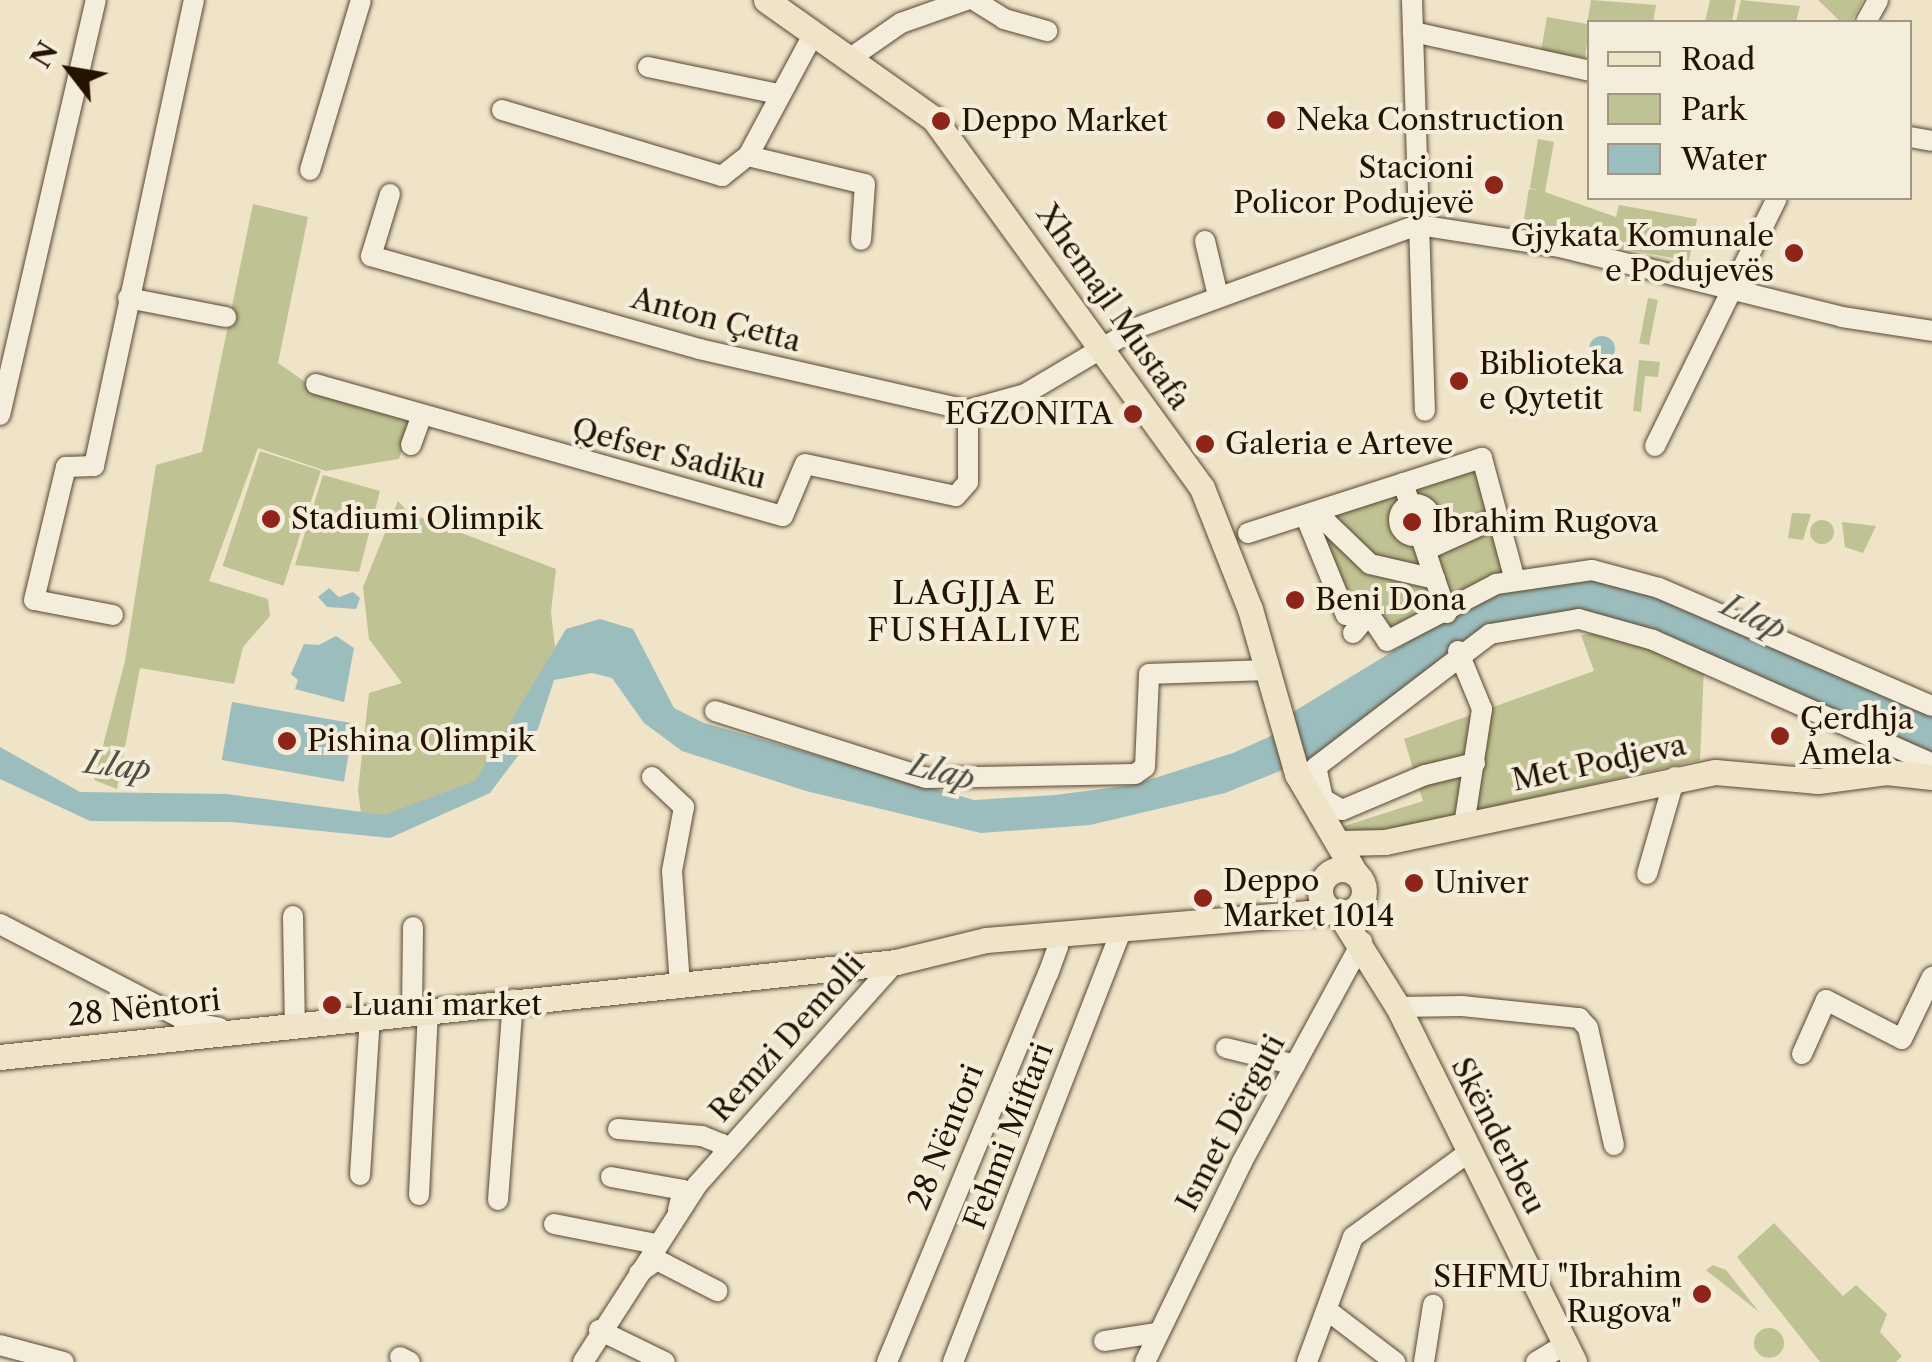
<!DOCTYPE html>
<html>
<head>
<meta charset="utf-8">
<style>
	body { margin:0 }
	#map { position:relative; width:1932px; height:1362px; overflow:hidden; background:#efe3c8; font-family:"Libre Caslon Text",serif }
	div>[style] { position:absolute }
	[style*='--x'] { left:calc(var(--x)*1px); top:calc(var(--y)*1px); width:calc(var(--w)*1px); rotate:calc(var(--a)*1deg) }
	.green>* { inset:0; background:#bfc292; transform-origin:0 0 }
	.round { border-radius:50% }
	.water>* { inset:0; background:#9cbdbd; transform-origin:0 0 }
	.roads { filter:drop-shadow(0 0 2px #584732) drop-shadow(0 0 2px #584732) }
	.minor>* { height:20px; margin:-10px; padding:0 10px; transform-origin:10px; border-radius:10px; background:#f5eddb }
	.minor>.ring { margin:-10px; padding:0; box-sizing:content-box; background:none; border:20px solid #f5eddb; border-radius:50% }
	.major>* { height:25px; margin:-12.5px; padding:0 12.5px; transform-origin:12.5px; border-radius:12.5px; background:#efe3c8 }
	.major>.ring { margin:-12.5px; padding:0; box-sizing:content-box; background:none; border:25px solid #efe3c8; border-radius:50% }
	.dots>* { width:28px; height:28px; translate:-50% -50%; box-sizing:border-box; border:5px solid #f5eddb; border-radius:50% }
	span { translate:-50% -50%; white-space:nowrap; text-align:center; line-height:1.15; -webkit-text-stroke:8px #f5eddb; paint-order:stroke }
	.poi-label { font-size:30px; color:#251300 }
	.left { translate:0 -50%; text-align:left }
	.right { translate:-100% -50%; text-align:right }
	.street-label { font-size:30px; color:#251300 }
	.neighbourhood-label { font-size:32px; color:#251300; letter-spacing:2.5px }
	.water-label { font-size:32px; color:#4f4e42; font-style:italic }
	.legend { position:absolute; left:1587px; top:20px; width:325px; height:180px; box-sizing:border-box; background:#f5eddb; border:2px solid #a29683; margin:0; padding:12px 18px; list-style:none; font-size:30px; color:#251300 }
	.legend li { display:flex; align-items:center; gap:20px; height:50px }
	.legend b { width:50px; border:2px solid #a29683 }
	.north { position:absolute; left:20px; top:20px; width:100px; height:100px; -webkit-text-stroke:8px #f5eddb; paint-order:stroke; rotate:301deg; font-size:28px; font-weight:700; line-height:40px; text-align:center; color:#251300 }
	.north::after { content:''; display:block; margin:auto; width:35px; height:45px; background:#251300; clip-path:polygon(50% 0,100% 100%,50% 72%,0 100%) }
</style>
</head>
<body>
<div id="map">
	<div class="green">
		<i style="clip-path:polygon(1591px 0,1656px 5px,1653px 22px,1590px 22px,1585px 58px,1541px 51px,1547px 17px,1587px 24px)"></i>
		<i style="clip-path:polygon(1710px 0,1736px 0,1732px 22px,1705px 22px)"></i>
		<i style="clip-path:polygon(1741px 0,1800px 6px,1796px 22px,1736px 22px)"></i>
		<i style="clip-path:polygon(1818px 0,1863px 0,1851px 22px,1841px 22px)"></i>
		<i style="clip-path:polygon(1538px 139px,1554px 142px,1545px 192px,1616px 217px,1619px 205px,1697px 219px,1689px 261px,1522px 230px,1529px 189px,1538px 190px,1530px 188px)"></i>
		<i style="clip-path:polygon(253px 204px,308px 217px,278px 363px,314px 388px,412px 418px,399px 459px,326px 471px,258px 448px,209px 581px,268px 599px,270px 616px,243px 647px,234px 684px,140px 668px,117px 789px,94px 780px,125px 661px,156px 465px,202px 452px)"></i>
		<i style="left:1648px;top:298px;width:10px;height:46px;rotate:11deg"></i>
		<i style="clip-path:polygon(1639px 360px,1660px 362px,1658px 377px,1645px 376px,1641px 412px,1633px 411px)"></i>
		<i style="left:260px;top:451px;width:64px;height:121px;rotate:18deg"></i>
		<i style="clip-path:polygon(evenodd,1482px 458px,1492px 498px,1472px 529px,1499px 525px,1515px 580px,1387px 641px,1346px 615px,1305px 515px,1482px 458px,1417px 504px,1430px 519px,1427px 529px,1413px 536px,1399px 518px,1417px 504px)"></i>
		<i style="clip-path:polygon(323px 475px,380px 491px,359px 572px,295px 565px)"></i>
		<i style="clip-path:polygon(398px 501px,409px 513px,556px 569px,551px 612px,555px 647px,483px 784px,389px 825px,362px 821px,358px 790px,369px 693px,402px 683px,369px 639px,363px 587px)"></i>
		<i style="clip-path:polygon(1792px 513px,1811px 514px,1803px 540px,1788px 538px)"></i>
		<i class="round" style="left:1810px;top:520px;width:24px;height:24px"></i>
		<i style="clip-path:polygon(1842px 522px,1876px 526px,1863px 553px,1845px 547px)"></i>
		<i style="clip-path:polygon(1600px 633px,1653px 644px,1704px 667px,1700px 760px,1327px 844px,1322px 833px,1423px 801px,1404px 739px,1594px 671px,1581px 635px)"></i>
		<i style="clip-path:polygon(1774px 1223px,1843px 1296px,1856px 1285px,1887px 1314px,1880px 1332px,1902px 1356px,1896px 1362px,1820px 1362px,1737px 1257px)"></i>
		<i style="clip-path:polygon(1713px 1265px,1726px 1270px,1759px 1312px,1706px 1270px)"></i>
		<i class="round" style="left:1754px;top:1328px;width:30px;height:30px"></i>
	</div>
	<div class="water">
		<i class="round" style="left:1589px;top:336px;width:26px;height:26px"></i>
		<i style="clip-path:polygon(1599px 577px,1634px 583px,1932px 711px,1932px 756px,1557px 613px,1424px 675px,1310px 759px,1225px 793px,1090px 825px,981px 833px,806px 791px,682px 751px,644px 723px,612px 678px,592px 673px,554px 680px,538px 729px,490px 793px,390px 838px,231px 822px,90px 821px,0 779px,0 747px,80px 792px,227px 794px,384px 815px,475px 781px,566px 629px,600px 619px,633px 629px,674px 708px,704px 723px,974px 800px,1055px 795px,1133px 785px,1233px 753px,1273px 735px,1293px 712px,1492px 591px)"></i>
		<i style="clip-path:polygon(329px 588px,339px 597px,353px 592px,360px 598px,356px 609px,327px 607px,318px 597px)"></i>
		<i style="clip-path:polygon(336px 636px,354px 648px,344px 702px,295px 689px,298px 680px,291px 674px,304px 644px,319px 645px)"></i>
		<i style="left:232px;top:702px;width:124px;height:59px;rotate:10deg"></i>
	</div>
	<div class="roads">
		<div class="minor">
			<i style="--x:974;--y:0;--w:36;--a:32"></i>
			<i style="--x:1004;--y:19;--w:45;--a:15.6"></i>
			<i style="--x:1412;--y:0;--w:411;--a:88.2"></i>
			<i style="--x:1866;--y:22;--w:25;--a:-61"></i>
			<i style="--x:1413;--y:32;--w:181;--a:12.4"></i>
			<i style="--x:852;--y:57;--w:60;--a:-34.8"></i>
			<i style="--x:901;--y:23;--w:69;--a:-19.5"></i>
			<i style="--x:648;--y:67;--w:133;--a:11.7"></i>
			<i style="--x:502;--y:110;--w:230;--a:16.7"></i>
			<i style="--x:722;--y:176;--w:33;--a:-38"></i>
			<i style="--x:748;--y:156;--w:140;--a:-61.8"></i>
			<i style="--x:1910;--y:137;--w:22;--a:10"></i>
			<i style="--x:748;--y:156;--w:120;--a:13.5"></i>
			<i style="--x:865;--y:184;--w:56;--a:94.1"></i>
			<i style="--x:310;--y:170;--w:177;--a:-73.3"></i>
			<i style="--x:390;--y:194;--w:65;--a:107"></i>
			<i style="--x:371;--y:256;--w:341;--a:15.8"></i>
			<i style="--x:699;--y:349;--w:276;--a:12.8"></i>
			<i style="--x:968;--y:410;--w:59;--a:-15.7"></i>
			<i style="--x:1025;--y:394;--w:129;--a:-30.7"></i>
			<i style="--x:1136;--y:328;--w:300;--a:-20.1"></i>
			<i style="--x:1418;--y:225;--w:144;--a:8.8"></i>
			<i style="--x:1560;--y:247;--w:291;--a:13.9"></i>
			<i style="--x:1842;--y:317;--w:91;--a:8.8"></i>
			<i style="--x:1205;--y:241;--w:57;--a:76.7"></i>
			<i style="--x:128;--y:298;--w:100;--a:11"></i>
			<i style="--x:316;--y:384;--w:485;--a:15.8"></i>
			<i style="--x:783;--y:516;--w:56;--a:-67.1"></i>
			<i style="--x:805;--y:464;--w:154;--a:12"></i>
			<i style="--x:956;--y:496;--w:18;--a:-49"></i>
			<i style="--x:968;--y:482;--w:72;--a:-90"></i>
			<i style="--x:0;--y:415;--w:426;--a:-77"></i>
			<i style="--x:411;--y:445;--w:32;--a:-70"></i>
			<i style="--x:1655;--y:446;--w:276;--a:-63.8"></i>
			<i style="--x:1403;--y:483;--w:101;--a:71.6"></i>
			<i class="ring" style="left:1399px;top:504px;width:12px;height:12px"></i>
			<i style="--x:1316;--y:512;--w:75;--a:43.9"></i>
			<i style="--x:1370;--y:564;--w:67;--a:13"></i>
			<i style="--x:1435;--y:579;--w:36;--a:71"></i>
			<i style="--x:1305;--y:515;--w:108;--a:67.7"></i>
			<i style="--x:1346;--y:615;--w:23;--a:-2"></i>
			<i style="--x:1248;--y:533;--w:246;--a:-17.8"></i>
			<i style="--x:1482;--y:458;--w:126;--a:74.9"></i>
			<i style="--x:1426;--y:550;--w:78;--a:-24.3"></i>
			<i style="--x:113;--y:615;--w:80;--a:-169.2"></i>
			<i style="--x:34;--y:600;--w:137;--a:-76.5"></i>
			<i style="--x:66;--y:467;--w:28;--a:-2"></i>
			<i style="--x:94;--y:466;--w:477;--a:-77.9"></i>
			<i style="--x:1353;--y:633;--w:25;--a:-50"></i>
			<i style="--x:1369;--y:614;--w:32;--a:56"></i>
			<i style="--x:1387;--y:641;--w:123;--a:-27.6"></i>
			<i style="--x:1496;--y:584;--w:97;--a:-8.3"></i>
			<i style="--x:1592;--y:570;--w:69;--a:15"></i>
			<i style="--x:1659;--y:588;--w:297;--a:23.4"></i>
			<i style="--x:1458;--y:651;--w:63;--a:67.5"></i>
			<i style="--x:1482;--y:709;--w:117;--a:98.8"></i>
			<i style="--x:715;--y:711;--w:221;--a:17.6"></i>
			<i style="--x:926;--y:778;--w:209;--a:-1.1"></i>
			<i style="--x:1135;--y:774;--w:12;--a:-35"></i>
			<i style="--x:1145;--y:767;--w:93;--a:-87.5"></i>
			<i style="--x:1149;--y:674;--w:118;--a:-1.9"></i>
			<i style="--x:1475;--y:763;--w:51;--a:166.5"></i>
			<i style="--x:1425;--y:775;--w:90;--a:157.1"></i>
			<i style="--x:1342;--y:810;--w:22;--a:-150"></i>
			<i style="--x:1323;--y:799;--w:33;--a:-102"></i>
			<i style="--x:1316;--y:767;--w:219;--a:-37.4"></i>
			<i style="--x:1490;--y:634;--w:90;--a:-9.6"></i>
			<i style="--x:1579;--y:619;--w:77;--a:15.8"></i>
			<i style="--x:1653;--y:640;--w:304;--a:23.9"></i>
			<i style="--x:652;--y:777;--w:44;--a:43.2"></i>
			<i style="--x:684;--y:807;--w:65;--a:100.6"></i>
			<i style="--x:672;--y:871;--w:113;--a:86"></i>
			<i style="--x:1647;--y:874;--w:101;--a:-73.9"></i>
			<i style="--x:293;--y:916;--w:111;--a:89"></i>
			<i style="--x:0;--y:924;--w:213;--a:27.4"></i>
			<i style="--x:189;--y:1022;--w:31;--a:11"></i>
			<i style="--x:1398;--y:1007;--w:64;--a:-0.9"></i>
			<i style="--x:1462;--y:1006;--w:118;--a:5.9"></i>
			<i style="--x:1579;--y:1018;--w:13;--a:48"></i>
			<i style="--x:1588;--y:1028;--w:120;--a:77.5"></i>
			<i style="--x:412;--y:1011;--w:84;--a:-89.3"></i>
			<i style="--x:1226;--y:1048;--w:71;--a:13.8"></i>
			<i style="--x:1802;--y:1054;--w:59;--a:-66"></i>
			<i style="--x:1826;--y:1000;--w:85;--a:27.2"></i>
			<i style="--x:1902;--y:1039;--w:69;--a:-64.2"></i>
			<i style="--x:618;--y:1129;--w:84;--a:4.8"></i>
			<i style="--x:702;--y:1136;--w:22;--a:22"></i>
			<i style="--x:722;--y:1144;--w:9;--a:84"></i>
			<i style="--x:360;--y:1175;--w:158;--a:-86.4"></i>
			<i style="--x:611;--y:1177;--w:73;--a:10.2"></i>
			<i style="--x:683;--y:1190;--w:21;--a:104"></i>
			<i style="--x:419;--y:1195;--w:186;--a:-87.2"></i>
			<i style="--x:498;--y:1200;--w:201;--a:-85.7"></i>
			<i style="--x:554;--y:1224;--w:104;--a:11.1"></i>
			<i style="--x:639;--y:1273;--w:22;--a:-36"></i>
			<i style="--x:657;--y:1260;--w:68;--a:27.3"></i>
			<i style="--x:1327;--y:1310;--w:86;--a:37.4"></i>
			<i style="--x:599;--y:1330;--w:73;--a:25.9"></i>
			<i style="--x:1104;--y:1341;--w:53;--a:-8.7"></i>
			<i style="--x:0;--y:1345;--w:66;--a:14.9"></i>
			<i style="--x:400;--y:1357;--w:11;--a:27"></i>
			<i style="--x:583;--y:1362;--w:211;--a:-57.2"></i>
			<i style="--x:697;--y:1185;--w:299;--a:-48.3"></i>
			<i style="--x:887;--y:1362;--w:420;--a:-67.5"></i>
			<i style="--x:1048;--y:974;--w:29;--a:-70"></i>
			<i style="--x:1058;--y:947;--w:12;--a:-110"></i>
			<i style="--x:953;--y:1362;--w:462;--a:-68.7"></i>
			<i style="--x:1145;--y:1362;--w:222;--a:-64.1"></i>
			<i style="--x:1242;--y:1162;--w:251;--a:-61.4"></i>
			<i style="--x:1307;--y:1362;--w:133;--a:-69.8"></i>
			<i style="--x:1353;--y:1237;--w:144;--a:-36.2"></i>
			<i style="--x:1424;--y:1362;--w:58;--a:-81"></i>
			<i style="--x:1536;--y:1362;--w:33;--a:-31"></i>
		</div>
		<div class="major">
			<i style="--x:766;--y:0;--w:206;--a:35.3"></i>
			<i style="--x:934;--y:119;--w:456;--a:54"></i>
			<i style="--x:1202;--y:488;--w:130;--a:68.4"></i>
			<i style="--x:1250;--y:609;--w:172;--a:74.1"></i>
			<i style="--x:1297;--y:774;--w:115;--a:59.6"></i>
			<i style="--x:1341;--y:843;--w:44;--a:-1.3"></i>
			<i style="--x:1385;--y:842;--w:337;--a:-12"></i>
			<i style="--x:1715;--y:772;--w:103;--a:5"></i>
			<i style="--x:1818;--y:781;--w:69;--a:-7.5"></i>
			<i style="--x:1886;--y:772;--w:46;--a:6.2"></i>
			<i class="ring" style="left:1320px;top:869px;width:19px;height:19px"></i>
			<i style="--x:1339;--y:913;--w:111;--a:57.9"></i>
			<i style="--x:1398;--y:1007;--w:396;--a:63.6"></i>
			<i style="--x:0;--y:1057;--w:901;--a:-6.05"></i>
			<i style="--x:896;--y:962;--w:93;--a:-13.7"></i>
			<i style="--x:986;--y:940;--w:348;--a:-4.8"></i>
		</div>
	</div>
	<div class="dots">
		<i style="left:1276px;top:120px;background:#8f2418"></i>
		<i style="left:941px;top:121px;background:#8f2418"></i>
		<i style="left:1494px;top:185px;background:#8f2418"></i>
		<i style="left:1794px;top:253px;background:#8f2418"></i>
		<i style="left:1459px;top:381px;background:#8f2418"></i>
		<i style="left:1133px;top:414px;background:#8f2418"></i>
		<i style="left:1205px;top:444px;background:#8f2418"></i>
		<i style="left:271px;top:519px;background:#8f2418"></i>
		<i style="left:1412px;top:522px;background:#8f2418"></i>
		<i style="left:1295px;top:600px;background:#8f2418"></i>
		<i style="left:1780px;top:736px;background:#8f2418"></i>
		<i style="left:287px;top:741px;background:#8f2418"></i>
		<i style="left:1414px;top:883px;background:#8f2418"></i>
		<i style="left:1203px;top:898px;background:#8f2418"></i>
		<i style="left:332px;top:1005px;background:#8f2418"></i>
		<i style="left:1702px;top:1294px;background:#8f2418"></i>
	</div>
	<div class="poi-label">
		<span class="left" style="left:1296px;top:120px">Neka Construction</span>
		<span class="left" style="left:961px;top:121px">Deppo Market</span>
		<span class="right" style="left:1474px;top:185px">Stacioni<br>Policor Podujevë</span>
		<span class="right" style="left:1774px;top:253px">Gjykata Komunale<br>e Podujevës</span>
		<span class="left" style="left:1479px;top:381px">Biblioteka<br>e Qytetit</span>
		<span class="right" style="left:1113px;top:414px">EGZONITA</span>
		<span class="left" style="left:1225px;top:444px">Galeria e Arteve</span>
		<span class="left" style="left:291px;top:519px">Stadiumi Olimpik</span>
		<span class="left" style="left:1432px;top:522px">Ibrahim Rugova</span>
		<span class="left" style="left:1315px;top:600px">Beni Dona</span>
		<span class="left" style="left:1800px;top:736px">Çerdhja<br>Amela</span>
		<span class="left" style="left:307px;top:741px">Pishina Olimpik</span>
		<span class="left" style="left:1223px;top:898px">Deppo<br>Market 1014</span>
		<span class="left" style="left:1434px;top:883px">Univer</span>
		<span class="left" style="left:352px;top:1005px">Luani market</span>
		<span class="right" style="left:1682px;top:1294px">SHFMU "Ibrahim<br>Rugova"</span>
	</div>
	<div class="street-label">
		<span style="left:1113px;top:307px;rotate:55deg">Xhemajl Mustafa</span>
		<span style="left:716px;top:320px;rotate:15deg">Anton Çetta</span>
		<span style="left:669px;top:454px;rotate:15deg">Qefser Sadiku</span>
		<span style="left:1599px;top:763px;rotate:-12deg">Met Podjeva</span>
		<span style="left:144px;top:1008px;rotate:-6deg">28 Nëntori</span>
		<span style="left:787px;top:1038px;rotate:-48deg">Remzi Demolli</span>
		<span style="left:1231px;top:1123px;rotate:-62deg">Ismet Dërguti</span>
		<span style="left:1009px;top:1136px;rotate:-69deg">Fehmi Miftari</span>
		<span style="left:1498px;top:1136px;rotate:63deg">Skënderbeu</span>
		<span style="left:946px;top:1137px;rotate:-68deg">28 Nëntori</span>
	</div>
	<div class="neighbourhood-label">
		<span style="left:975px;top:612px">LAGJJA E<br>FUSHALIVE</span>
	</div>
	<div class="water-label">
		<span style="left:1754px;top:617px;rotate:25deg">Llap</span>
		<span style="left:118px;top:766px;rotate:7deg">Llap</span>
		<span style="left:942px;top:772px;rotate:14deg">Llap</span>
	</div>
	<ul class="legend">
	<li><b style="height:12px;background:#efe3c8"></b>Road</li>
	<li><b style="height:28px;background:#bfc292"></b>Park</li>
	<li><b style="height:28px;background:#9cbdbd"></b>Water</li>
	</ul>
	<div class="north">N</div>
</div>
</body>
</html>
